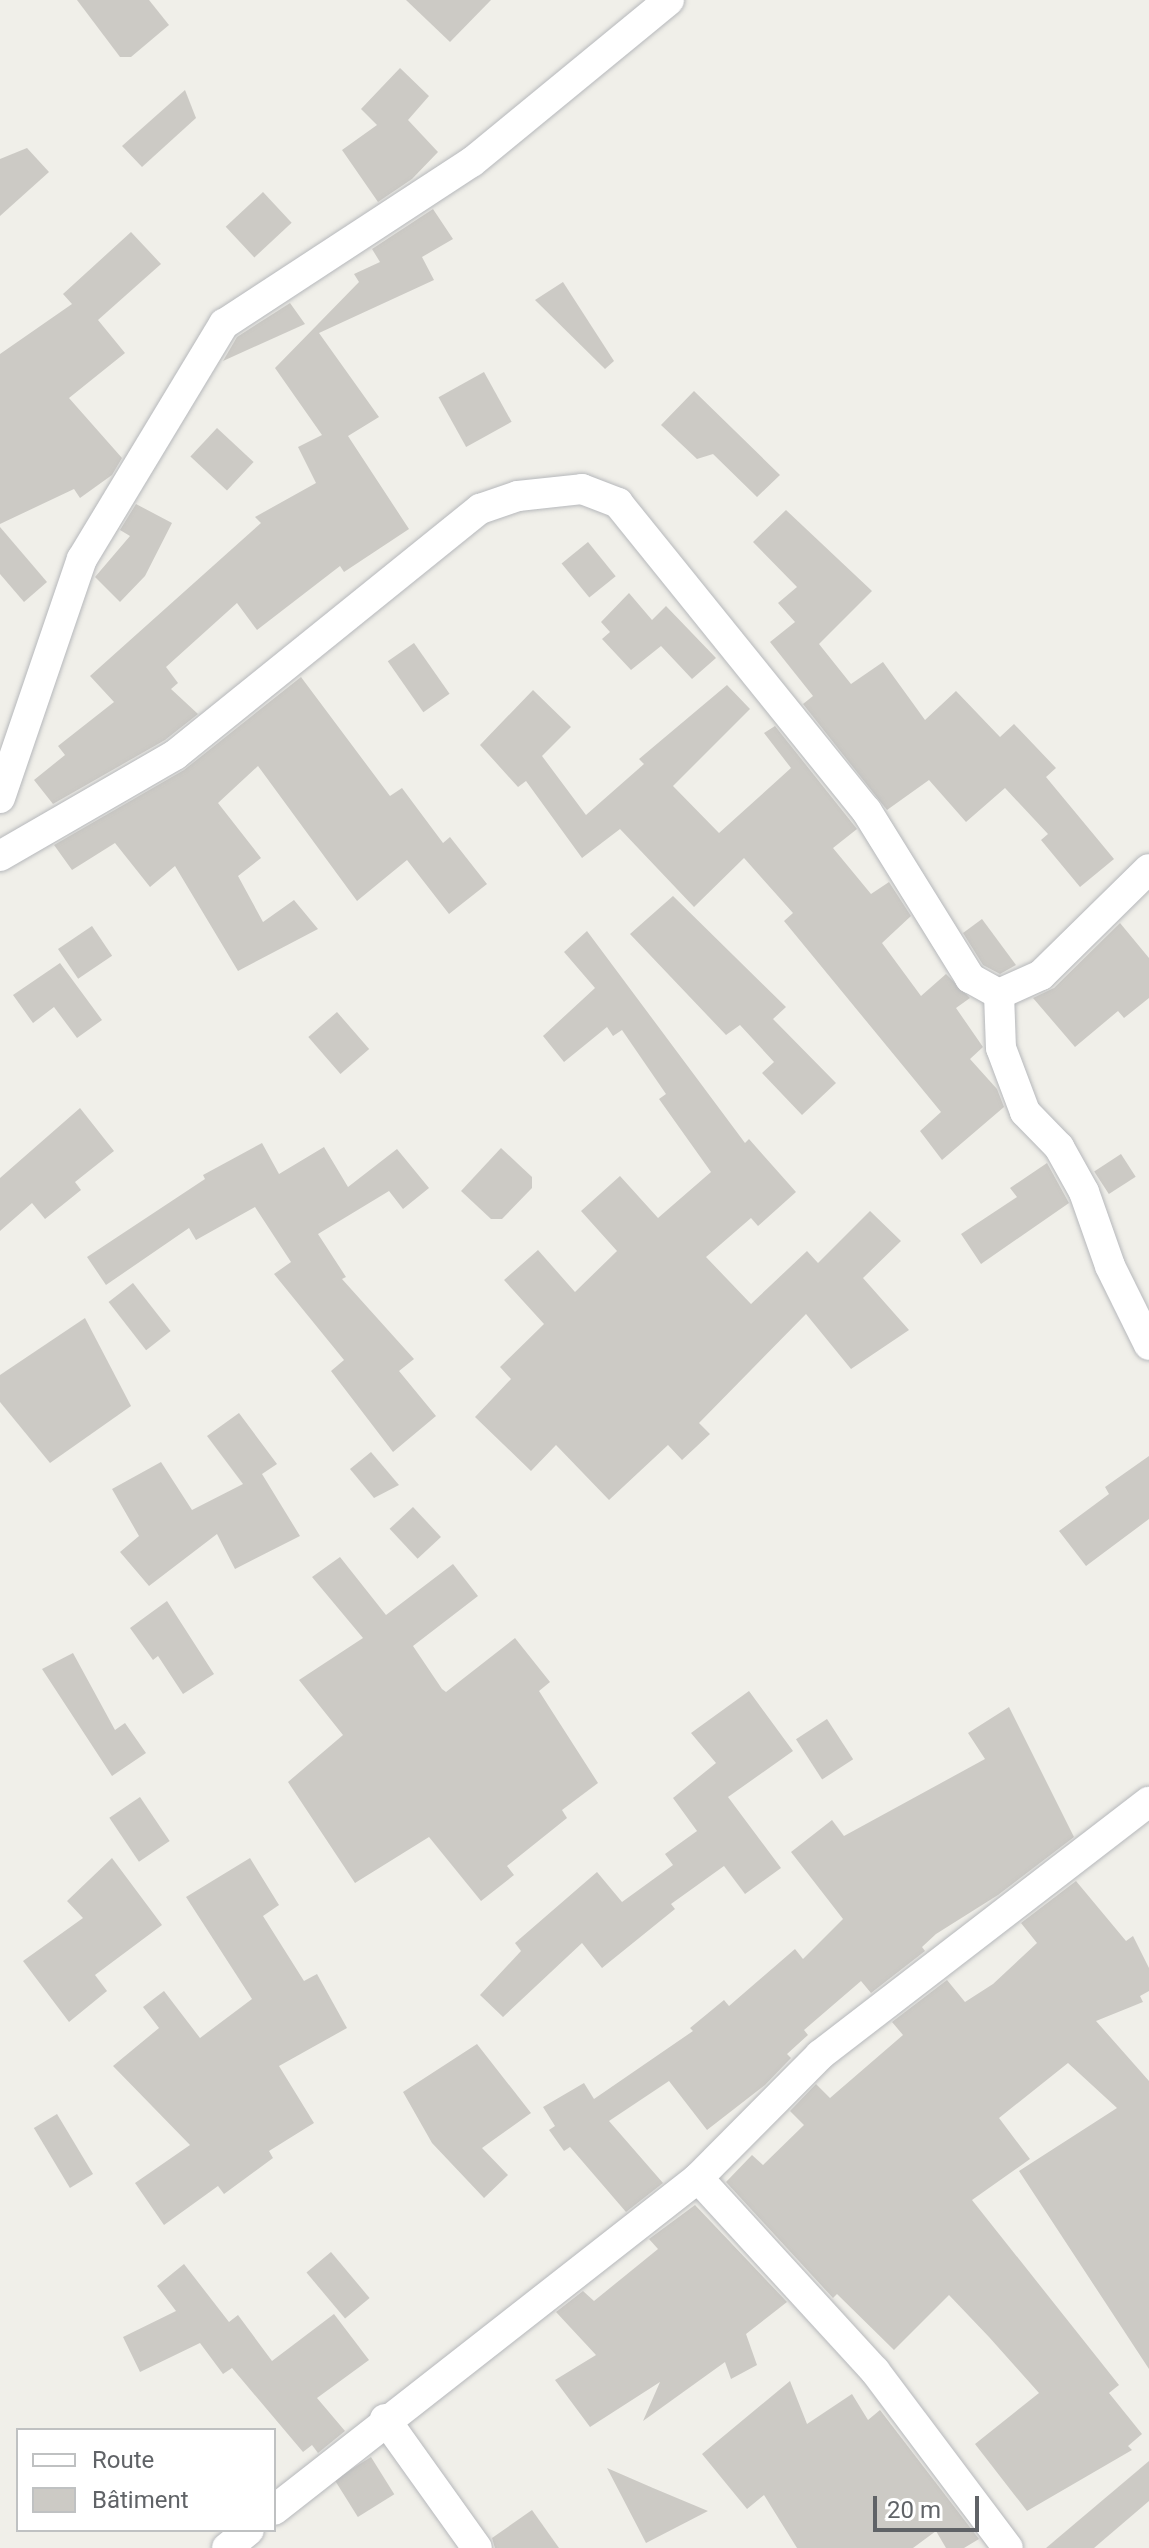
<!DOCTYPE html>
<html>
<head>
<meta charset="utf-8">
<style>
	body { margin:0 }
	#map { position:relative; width:1149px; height:2548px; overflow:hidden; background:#f0efe9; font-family:Roboto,sans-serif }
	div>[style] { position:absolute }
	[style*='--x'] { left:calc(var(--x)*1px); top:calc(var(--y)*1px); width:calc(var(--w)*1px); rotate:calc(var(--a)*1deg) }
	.building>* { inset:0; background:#cccac5; transform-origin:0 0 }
	.roads { filter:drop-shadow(0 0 2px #b6b8bb) drop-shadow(0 0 2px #b6b8bb) }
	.street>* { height:30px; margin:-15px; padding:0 15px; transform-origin:15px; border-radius:15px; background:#fff }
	span { translate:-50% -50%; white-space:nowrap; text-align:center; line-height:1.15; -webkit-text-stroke:8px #fff; paint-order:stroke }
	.legend { position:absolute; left:16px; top:2428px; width:260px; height:104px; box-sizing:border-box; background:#fff; border:2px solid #bfc1c2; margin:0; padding:10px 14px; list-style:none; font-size:24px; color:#606367 }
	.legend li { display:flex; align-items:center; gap:16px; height:40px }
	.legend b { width:40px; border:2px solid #bfc1c2 }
	.scale { position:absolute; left:873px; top:2496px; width:106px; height:36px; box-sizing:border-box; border:4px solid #606367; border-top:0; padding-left:10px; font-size:24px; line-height:28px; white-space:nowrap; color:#606367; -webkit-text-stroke:6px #fff; paint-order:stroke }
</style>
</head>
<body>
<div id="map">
	<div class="building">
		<i style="clip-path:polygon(77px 0,149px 0,169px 25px,131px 57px,120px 57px)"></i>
		<i style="clip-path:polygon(406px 0,491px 0,450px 42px)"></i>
		<i style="clip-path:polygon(400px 68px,429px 96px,408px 120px,438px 152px,412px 179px,378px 202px,342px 150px,377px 125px,361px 109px)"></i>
		<i style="clip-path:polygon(185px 90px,196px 118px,142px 167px,122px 146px)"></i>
		<i style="clip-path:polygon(27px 148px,49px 172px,0 216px,0 159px)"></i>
		<i style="left:263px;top:192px;width:42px;height:51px;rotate:47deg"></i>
		<i style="clip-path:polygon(433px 209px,453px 239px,422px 257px,434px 280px,319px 333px,379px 417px,348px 436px,409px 529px,344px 572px,340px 566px,257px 630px,237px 603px,166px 667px,178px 683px,171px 689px,198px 714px,165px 740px,53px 804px,34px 780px,65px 755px,58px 746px,114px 702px,90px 676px,261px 523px,255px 517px,316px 483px,298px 447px,322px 435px,275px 368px,359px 282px,354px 274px,380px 262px,372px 249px)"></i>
		<i style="clip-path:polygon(131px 232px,161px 264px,98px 320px,125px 353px,69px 398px,122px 458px,112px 475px,80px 498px,74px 489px,0 524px,0 354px,72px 304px,63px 294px)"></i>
		<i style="clip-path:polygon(563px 282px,614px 361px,605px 369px,535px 300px)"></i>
		<i style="clip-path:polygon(290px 303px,305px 324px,223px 361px,237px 337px)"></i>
		<i style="left:484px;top:372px;width:57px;height:52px;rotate:61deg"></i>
		<i style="clip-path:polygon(694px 391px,780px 475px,757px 497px,713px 454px,697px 459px,661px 425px)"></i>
		<i style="left:217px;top:428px;width:50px;height:39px;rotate:43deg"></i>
		<i style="clip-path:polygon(136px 504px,172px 523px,145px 576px,120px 602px,95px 577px,130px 536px,120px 530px)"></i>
		<i style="clip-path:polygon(786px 510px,872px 591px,819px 644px,851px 684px,883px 662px,925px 720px,956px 691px,1000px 737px,1014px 724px,1056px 768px,1046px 777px,1114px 859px,1080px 887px,1041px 840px,1048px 834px,1005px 788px,966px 822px,929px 780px,887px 810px,803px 704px,813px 696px,770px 642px,795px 622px,778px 603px,797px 587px,753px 542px)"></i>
		<i style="clip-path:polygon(0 527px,47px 582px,24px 602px,0 574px)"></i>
		<i style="left:588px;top:542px;width:44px;height:34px;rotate:51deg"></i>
		<i style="clip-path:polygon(629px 593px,652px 620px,666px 606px,716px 658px,692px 679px,661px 646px,631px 670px,602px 639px,610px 632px,601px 622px)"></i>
		<i style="left:414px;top:643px;width:62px;height:32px;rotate:55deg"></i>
		<i style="clip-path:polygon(301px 677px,390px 796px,402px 788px,443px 843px,450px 837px,487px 884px,449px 914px,407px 860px,357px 901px,258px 766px,218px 803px,261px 858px,238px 876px,263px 922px,294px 900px,318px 929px,238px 971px,175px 866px,150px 887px,115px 843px,72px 870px,54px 845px,184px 770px)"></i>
		<i style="clip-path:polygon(727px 685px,750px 709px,673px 786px,719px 833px,791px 768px,764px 733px,775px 726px,857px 829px,833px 848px,871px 894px,889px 882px,911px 916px,882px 943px,921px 996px,946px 974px,970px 998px,956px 1008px,983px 1047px,970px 1059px,997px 1089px,1004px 1107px,942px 1160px,920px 1131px,941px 1112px,784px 921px,793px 913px,744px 858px,694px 907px,620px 829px,582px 858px,526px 781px,518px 787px,480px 745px,533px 690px,571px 727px,542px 756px,586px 815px,644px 764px,639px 759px)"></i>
		<i style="clip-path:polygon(673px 896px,786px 1007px,773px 1019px,836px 1083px,802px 1115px,762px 1073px,774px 1062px,740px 1025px,726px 1035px,630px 934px)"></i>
		<i style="clip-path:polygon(982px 919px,1016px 965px,1000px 974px,983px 965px,963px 933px)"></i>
		<i style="clip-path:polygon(1120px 923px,1149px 958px,1149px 998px,1124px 1018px,1118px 1011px,1075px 1047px,1033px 998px,1054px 988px)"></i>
		<i style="left:92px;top:926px;width:36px;height:41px;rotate:56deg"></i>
		<i style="clip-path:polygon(587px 931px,745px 1143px,749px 1139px,796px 1192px,758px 1226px,751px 1218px,706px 1257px,751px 1304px,807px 1251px,818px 1263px,870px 1211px,901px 1241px,863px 1278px,909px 1330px,851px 1369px,806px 1314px,699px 1423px,710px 1434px,682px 1460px,668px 1445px,609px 1500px,556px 1445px,531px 1471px,475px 1417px,511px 1379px,500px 1367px,544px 1324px,504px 1280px,538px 1250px,575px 1292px,617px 1251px,581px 1211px,620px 1176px,658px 1218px,711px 1172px,659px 1099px,666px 1094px,622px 1030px,613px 1036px,607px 1027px,564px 1062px,543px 1036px,595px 988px,564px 952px)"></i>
		<i style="clip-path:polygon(60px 963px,102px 1020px,77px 1038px,54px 1007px,33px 1023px,13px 995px)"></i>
		<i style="left:337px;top:1012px;width:49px;height:38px;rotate:49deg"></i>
		<i style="clip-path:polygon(80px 1108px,114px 1151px,75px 1182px,81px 1190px,45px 1219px,32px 1203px,0 1231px,0 1178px)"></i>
		<i style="clip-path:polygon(262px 1143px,279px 1174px,324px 1147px,348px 1187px,397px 1149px,429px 1188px,403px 1209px,389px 1191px,318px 1234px,346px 1277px,342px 1279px,414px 1359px,399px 1371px,436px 1416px,393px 1452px,331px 1371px,344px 1360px,274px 1274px,291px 1262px,255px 1207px,196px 1240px,189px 1228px,106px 1285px,87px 1257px,205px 1179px,203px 1175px)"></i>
		<i style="clip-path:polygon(501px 1148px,532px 1177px,532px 1188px,502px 1219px,491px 1219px,461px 1191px)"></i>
		<i style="left:1121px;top:1154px;width:27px;height:32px;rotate:57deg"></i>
		<i style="clip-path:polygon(1047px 1163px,1069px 1203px,981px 1264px,961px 1234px,1017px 1197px,1010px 1188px)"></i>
		<i style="left:133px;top:1283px;width:61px;height:31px;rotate:52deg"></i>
		<i style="clip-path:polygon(85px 1318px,131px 1406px,50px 1463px,0 1402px,0 1375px)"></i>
		<i style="clip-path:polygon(239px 1413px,277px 1464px,262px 1474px,300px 1536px,235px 1569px,217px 1534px,149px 1586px,120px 1552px,139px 1536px,112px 1489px,161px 1462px,192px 1510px,243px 1484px,207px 1436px)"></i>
		<i style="clip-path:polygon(371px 1452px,399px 1485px,374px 1498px,350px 1469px)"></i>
		<i style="clip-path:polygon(1149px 1456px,1149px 1519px,1086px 1566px,1059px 1531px,1109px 1494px,1105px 1487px)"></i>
		<i style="left:413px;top:1507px;width:41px;height:32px;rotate:47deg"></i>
		<i style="clip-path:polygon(340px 1557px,386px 1615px,453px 1564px,478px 1596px,413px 1646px,442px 1689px,446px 1692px,515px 1638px,550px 1682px,539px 1691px,598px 1783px,562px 1810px,567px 1818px,507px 1866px,514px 1875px,481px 1901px,429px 1837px,355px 1883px,288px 1782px,343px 1735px,299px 1680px,363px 1638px,312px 1577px)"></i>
		<i style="clip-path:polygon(167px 1601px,214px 1674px,183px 1694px,158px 1656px,153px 1660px,130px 1628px)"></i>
		<i style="clip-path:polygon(73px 1653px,115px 1730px,125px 1723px,146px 1753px,112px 1776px,42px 1669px)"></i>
		<i style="clip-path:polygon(749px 1691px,793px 1751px,728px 1797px,781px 1868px,745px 1894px,724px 1866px,671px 1904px,675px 1909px,602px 1968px,582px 1943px,503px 2017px,480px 1995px,521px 1951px,515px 1943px,597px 1872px,622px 1902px,673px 1865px,665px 1854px,697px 1831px,673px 1798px,716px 1763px,691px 1733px)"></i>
		<i style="clip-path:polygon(1009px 1707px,1074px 1837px,998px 1895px,936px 1934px,922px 1947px,925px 1951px,871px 1993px,861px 1981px,804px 2030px,808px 2035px,787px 2054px,791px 2058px,765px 2085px,707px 2130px,669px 2081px,609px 2121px,663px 2183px,626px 2212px,570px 2147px,564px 2151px,549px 2130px,555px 2126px,543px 2107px,584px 2083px,594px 2099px,693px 2031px,690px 2028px,724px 2000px,729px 2006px,795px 1949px,803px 1959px,843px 1919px,791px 1852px,832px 1820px,844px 1836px,985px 1759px,968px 1733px)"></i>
		<i style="left:827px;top:1719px;width:48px;height:37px;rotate:57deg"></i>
		<i style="left:140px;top:1797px;width:53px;height:37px;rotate:56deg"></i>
		<i style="clip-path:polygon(112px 1858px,162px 1925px,95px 1975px,107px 1991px,69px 2022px,23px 1961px,83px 1918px,67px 1901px)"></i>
		<i style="clip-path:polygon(250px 1858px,279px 1905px,263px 1916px,304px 1981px,317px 1974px,347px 2028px,279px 2066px,314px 2123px,269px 2151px,273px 2158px,224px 2194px,218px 2186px,164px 2225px,135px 2183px,190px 2145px,113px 2066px,159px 2028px,143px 2007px,164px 1991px,200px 2038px,252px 1999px,186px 1897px)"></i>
		<i style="clip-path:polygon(1076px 1881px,1126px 1941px,1133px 1936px,1149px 1968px,1149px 1991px,1140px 1996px,1143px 2002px,1096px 2021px,1149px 2081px,1149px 2369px,1019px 2171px,1117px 2108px,1068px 2063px,999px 2118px,1030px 2159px,972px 2200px,1119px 2385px,1109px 2393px,1142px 2434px,1128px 2446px,1132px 2450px,1027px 2511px,975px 2444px,1039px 2393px,989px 2337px,949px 2295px,894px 2350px,837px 2294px,833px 2298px,726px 2182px,752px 2155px,763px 2165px,804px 2125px,790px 2111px,816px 2084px,830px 2098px,903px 2035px,892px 2022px,947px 1980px,965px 2002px,993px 1984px,1037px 1943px,1021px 1923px)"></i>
		<i style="clip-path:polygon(477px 2044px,531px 2113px,482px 2148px,508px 2175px,484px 2198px,432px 2143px,403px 2092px)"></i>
		<i style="left:57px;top:2114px;width:70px;height:27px;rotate:59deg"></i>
		<i style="clip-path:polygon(695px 2205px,787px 2302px,746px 2334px,757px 2365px,731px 2379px,725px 2362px,643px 2421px,660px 2382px,590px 2427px,555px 2380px,596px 2355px,556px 2312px,583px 2291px,594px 2301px,658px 2249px,649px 2239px)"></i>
		<i style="left:331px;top:2252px;width:60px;height:32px;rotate:50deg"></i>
		<i style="clip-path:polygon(184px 2264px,229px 2322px,238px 2315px,272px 2361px,334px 2314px,369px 2360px,317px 2398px,345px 2431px,318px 2453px,312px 2445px,303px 2452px,232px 2368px,223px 2374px,200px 2343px,140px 2372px,123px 2337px,176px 2311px,157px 2286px)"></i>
		<i style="clip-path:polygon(790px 2381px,807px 2424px,852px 2394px,868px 2420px,880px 2410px,979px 2539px,964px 2548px,946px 2548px,936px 2531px,913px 2548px,797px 2548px,764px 2495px,747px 2509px,702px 2454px)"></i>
		<i style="left:371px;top:2457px;width:44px;height:43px;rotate:58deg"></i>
		<i style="clip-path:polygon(1149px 2461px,1149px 2501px,1094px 2548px,1046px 2548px)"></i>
		<i style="clip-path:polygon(607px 2468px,653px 2488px,708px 2511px,646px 2543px)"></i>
		<i style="clip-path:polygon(532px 2510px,559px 2548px,495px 2548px,492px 2538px)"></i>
	</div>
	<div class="roads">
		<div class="street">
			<i style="--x:0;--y:798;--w:253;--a:-71.1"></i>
			<i style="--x:82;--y:559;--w:275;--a:-58.9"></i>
			<i style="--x:224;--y:324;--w:296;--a:-33.2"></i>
			<i style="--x:472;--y:162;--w:255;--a:-39.4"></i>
			<i style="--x:0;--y:856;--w:202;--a:-30"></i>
			<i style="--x:175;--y:755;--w:392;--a:-38.9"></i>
			<i style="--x:480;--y:509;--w:40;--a:-18.9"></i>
			<i style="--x:518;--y:496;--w:64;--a:-6.2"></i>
			<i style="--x:582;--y:489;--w:39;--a:21"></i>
			<i style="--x:618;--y:503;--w:395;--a:51.1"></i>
			<i style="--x:866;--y:810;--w:198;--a:58.2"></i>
			<i style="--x:970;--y:978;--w:33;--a:29"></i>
			<i style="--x:999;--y:994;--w:46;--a:-24.3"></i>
			<i style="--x:1041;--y:975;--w:151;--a:-44.5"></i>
			<i style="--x:999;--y:994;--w:54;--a:87.9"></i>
			<i style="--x:1001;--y:1048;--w:68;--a:69.4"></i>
			<i style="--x:1025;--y:1112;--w:49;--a:45.8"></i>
			<i style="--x:1059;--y:1147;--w:51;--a:60.9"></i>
			<i style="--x:1084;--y:1192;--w:78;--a:70.6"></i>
			<i style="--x:1110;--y:1266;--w:88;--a:63.7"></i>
			<i style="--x:698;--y:2178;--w:262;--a:47.5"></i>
			<i style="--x:875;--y:2371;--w:221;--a:53.1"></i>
			<i style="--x:385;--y:2419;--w:158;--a:54.5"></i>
			<i style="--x:274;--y:2510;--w:539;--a:-38.06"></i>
			<i style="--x:698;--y:2178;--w:173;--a:-45.2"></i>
			<i style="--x:820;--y:2055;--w:415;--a:-37.6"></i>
			<i style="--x:227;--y:2548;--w:28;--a:-39"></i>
		</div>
	</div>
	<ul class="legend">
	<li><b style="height:10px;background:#fff"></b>Route</li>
	<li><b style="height:22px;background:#cccac5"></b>Bâtiment</li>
	</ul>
	<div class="scale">20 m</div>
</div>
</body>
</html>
